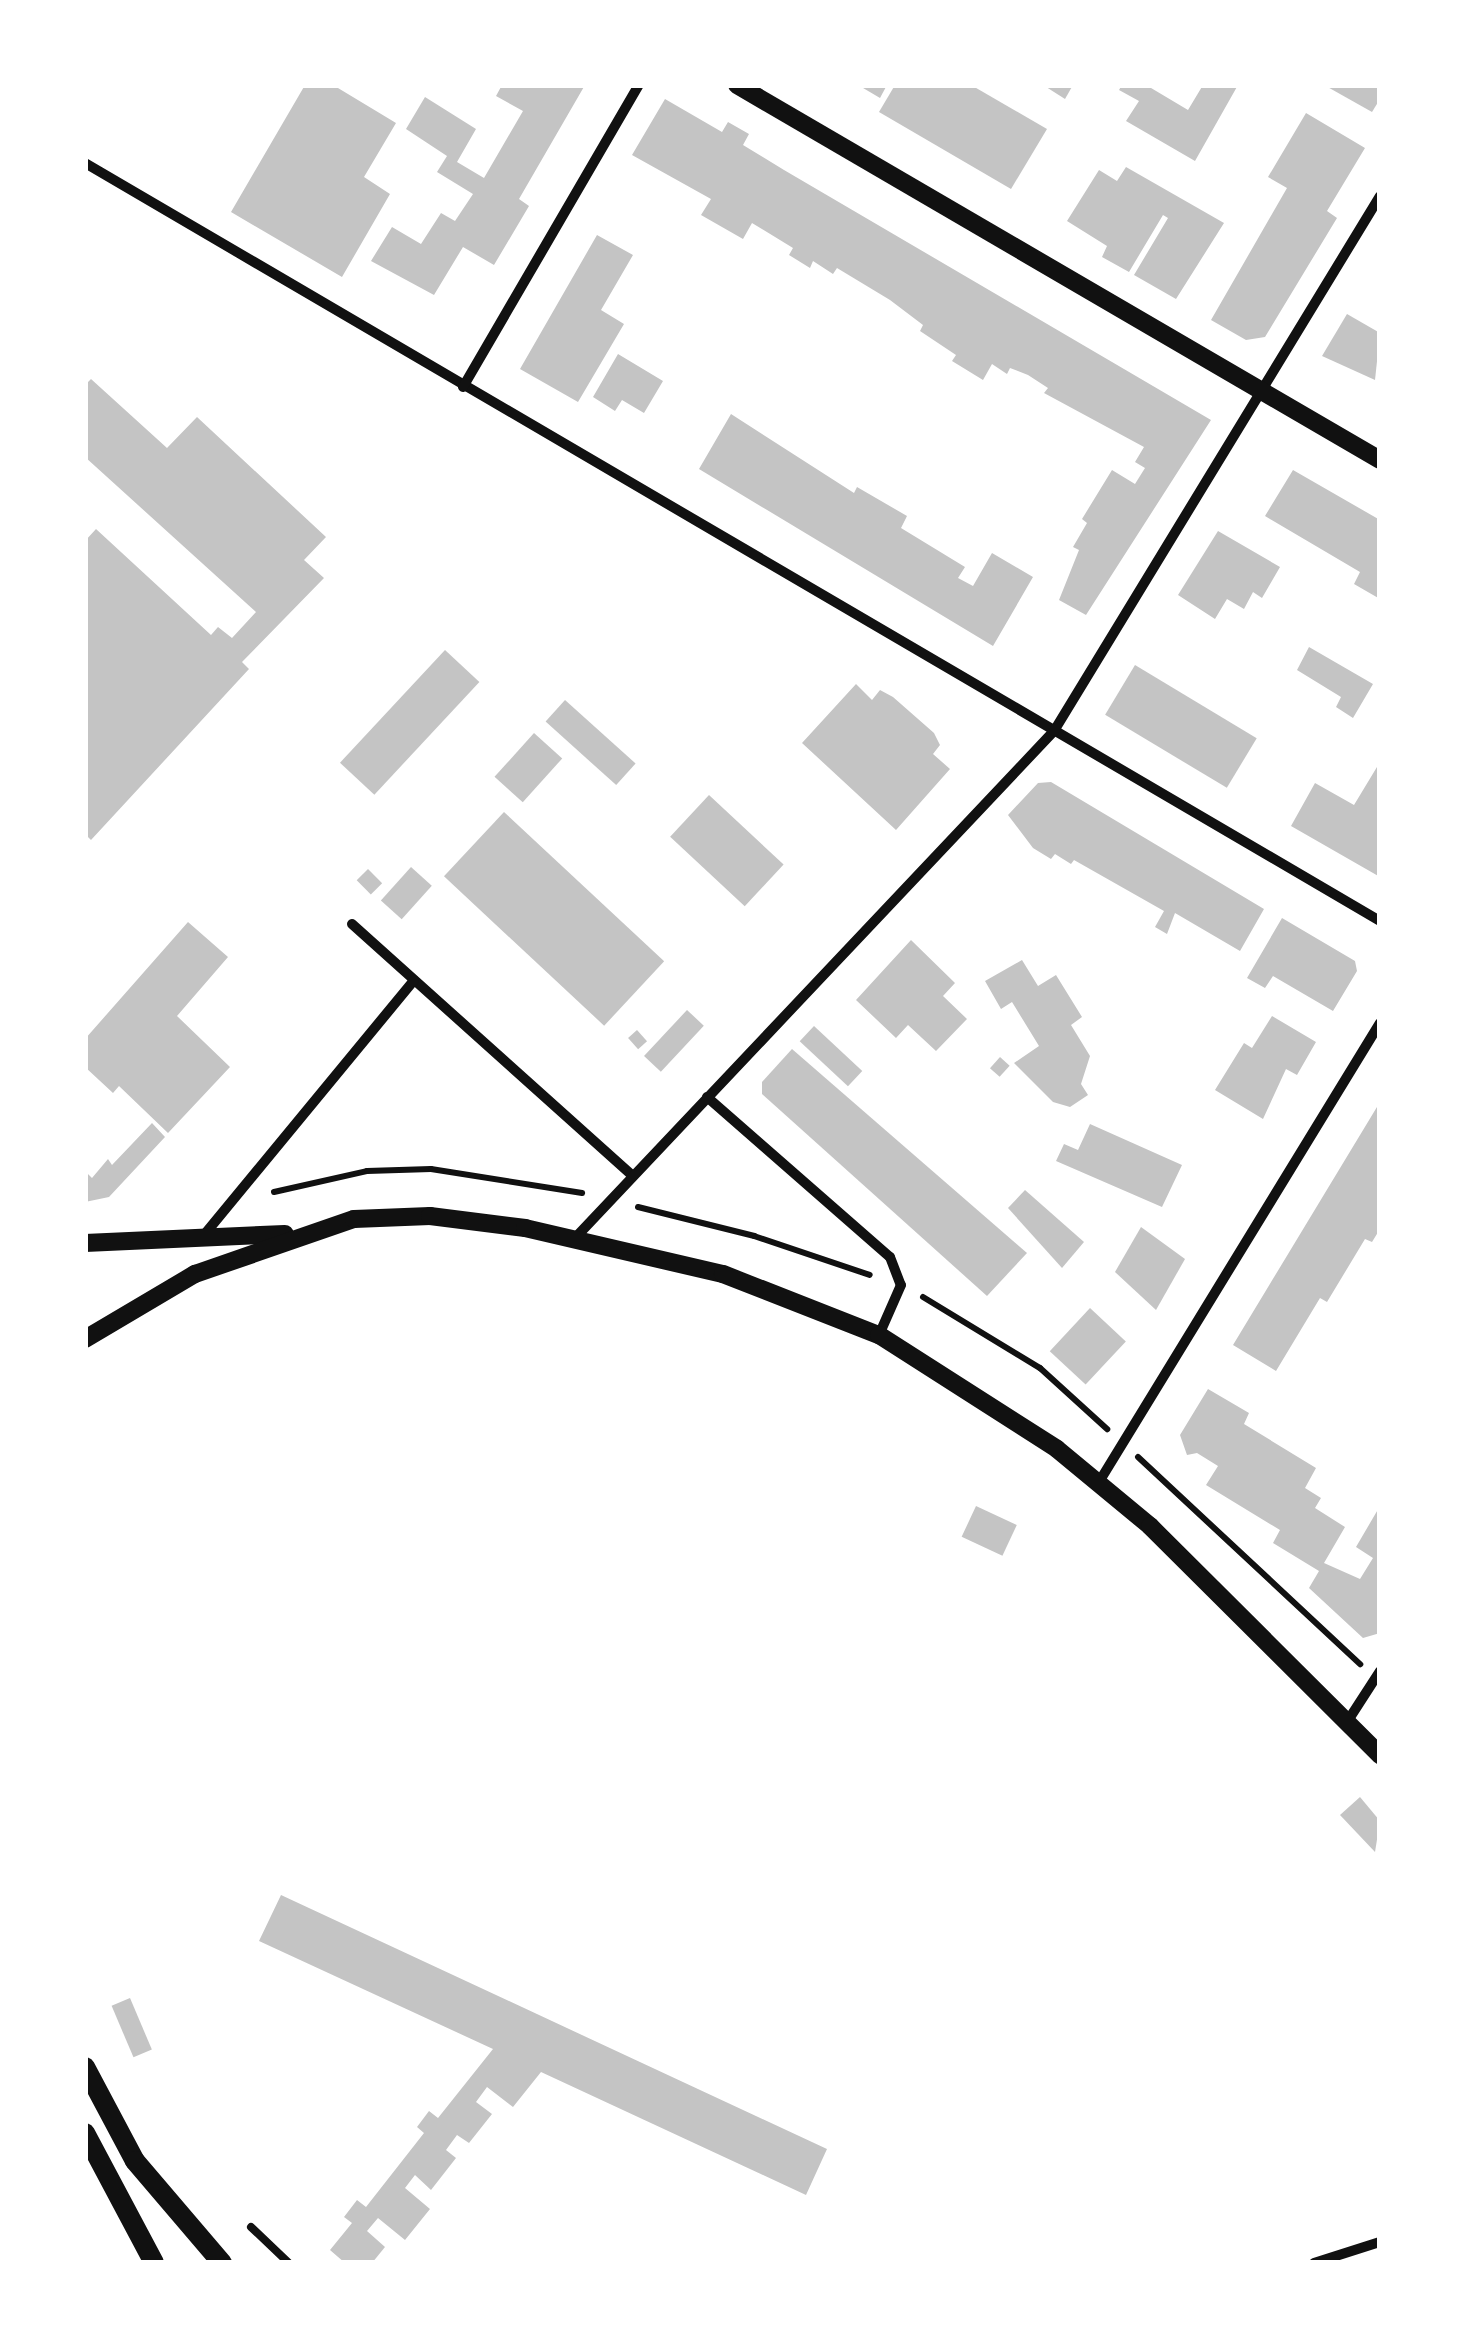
<!DOCTYPE html>
<html>
<head>
<meta charset="utf-8">
<style>
	body { margin:0 }
	#map { position:relative; width:1465px; height:2348px; overflow:hidden; background:#fff; font-family:"Source Sans 3",sans-serif }
	div>[style] { position:absolute }
	[style*='--x'] { left:calc(var(--x)*1px); top:calc(var(--y)*1px); width:calc(var(--w)*1px); rotate:calc(var(--a)*1deg) }
	.building>* { inset:0; background:#c4c4c4; transform-origin:0 0 }
	.path>* { height:6px; margin:-3px; padding:0 3px; transform-origin:3px; border-radius:3px; background:#111 }
	.service>* { height:8px; margin:-4px; padding:0 4px; transform-origin:4px; border-radius:4px; background:#111 }
	.minor>* { height:10px; margin:-5px; padding:0 5px; transform-origin:5px; border-radius:5px; background:#111 }
	.tertiary>* { height:18px; margin:-9px; padding:0 9px; transform-origin:9px; border-radius:9px; background:#111 }
	.secondary>* { height:20px; margin:-10px; padding:0 10px; transform-origin:10px; border-radius:10px; background:#111 }
	span { translate:-50% -50%; white-space:nowrap; text-align:center; line-height:1.15; -webkit-text-stroke:8px #fff; paint-order:stroke }
	.frame { position:absolute; inset:0; border:88px solid #fff; pointer-events:none }
</style>
</head>
<body>
<div id="map">
	<div class="building">
		<i style="clip-path:polygon(305px 85px,333px 85px,396px 123px,364px 177px,390px 194px,342px 277px,231px 212px)"></i>
		<i style="clip-path:polygon(502px 85px,585px 85px,519px 199px,529px 206px,494px 265px,463px 247px,434px 295px,371px 261px,392px 227px,421px 244px,441px 213px,455px 221px,473px 194px,437px 172px,447px 156px,406px 129px,425px 97px,476px 129px,457px 162px,484px 178px,523px 111px,496px 96px)"></i>
		<i style="clip-path:polygon(858px 85px,887px 85px,880px 98px)"></i>
		<i style="clip-path:polygon(895px 85px,971px 85px,1047px 129px,1011px 189px,879px 112px)"></i>
		<i style="clip-path:polygon(1043px 85px,1073px 85px,1065px 99px)"></i>
		<i style="clip-path:polygon(1122px 85px,1146px 85px,1188px 110px,1203px 85px,1238px 85px,1195px 161px,1126px 121px,1139px 101px,1119px 90px)"></i>
		<i style="clip-path:polygon(1324px 85px,1380px 85px,1380px 99px,1372px 112px)"></i>
		<i style="clip-path:polygon(665px 99px,722px 132px,728px 122px,749px 134px,743px 145px,784px 170px,1211px 420px,1086px 615px,1059px 600px,1079px 550px,1073px 547px,1087px 523px,1082px 519px,1112px 470px,1135px 484px,1145px 468px,1135px 462px,1144px 447px,1044px 393px,1048px 388px,1028px 375px,1010px 368px,1007px 374px,992px 364px,983px 380px,952px 361px,956px 355px,920px 331px,923px 325px,890px 300px,837px 268px,833px 274px,813px 261px,810px 268px,789px 255px,793px 248px,752px 223px,743px 239px,701px 215px,711px 199px,632px 155px)"></i>
		<i style="clip-path:polygon(1306px 113px,1365px 148px,1327px 211px,1337px 218px,1265px 337px,1246px 340px,1211px 320px,1287px 188px,1268px 177px)"></i>
		<i style="clip-path:polygon(1126px 167px,1224px 223px,1176px 299px,1134px 275px,1168px 218px,1163px 215px,1129px 272px,1102px 257px,1107px 246px,1067px 221px,1099px 170px,1117px 181px)"></i>
		<i style="clip-path:polygon(597px 235px,633px 255px,601px 310px,624px 324px,578px 402px,520px 369px)"></i>
		<i style="clip-path:polygon(1347px 314px,1380px 333px,1375px 380px,1322px 356px)"></i>
		<i style="clip-path:polygon(618px 354px,663px 381px,644px 413px,622px 400px,615px 411px,593px 397px)"></i>
		<i style="clip-path:polygon(91px 379px,167px 448px,197px 417px,326px 537px,304px 560px,324px 578px,242px 662px,249px 669px,91px 840px,85px 834px,85px 541px,96px 529px,211px 635px,218px 627px,232px 638px,256px 612px,85px 457px,85px 385px)"></i>
		<i style="clip-path:polygon(731px 414px,854px 493px,857px 487px,907px 516px,901px 528px,965px 567px,958px 578px,973px 586px,992px 553px,1033px 577px,993px 646px,699px 469px)"></i>
		<i style="clip-path:polygon(1293px 470px,1380px 520px,1380px 599px,1354px 584px,1360px 572px,1265px 516px)"></i>
		<i style="clip-path:polygon(1218px 531px,1280px 567px,1262px 598px,1253px 592px,1244px 609px,1227px 599px,1215px 619px,1178px 595px)"></i>
		<i style="clip-path:polygon(1309px 647px,1373px 684px,1353px 718px,1336px 707px,1341px 697px,1297px 670px)"></i>
		<i style="left:445px;top:650px;width:47px;height:154px;rotate:43deg"></i>
		<i style="left:1135px;top:665px;width:142px;height:58px;rotate:31deg"></i>
		<i style="clip-path:polygon(856px 684px,872px 700px,880px 690px,893px 697px,934px 733px,940px 745px,933px 754px,950px 769px,896px 830px,802px 743px)"></i>
		<i style="left:565px;top:700px;width:95px;height:29px;rotate:42deg"></i>
		<i style="left:534px;top:733px;width:38px;height:59px;rotate:42deg"></i>
		<i style="clip-path:polygon(1380px 762px,1380px 877px,1291px 826px,1315px 783px,1354px 805px)"></i>
		<i style="clip-path:polygon(1051px 782px,1264px 909px,1240px 951px,1175px 913px,1167px 934px,1155px 927px,1164px 911px,1074px 860px,1071px 864px,1055px 854px,1051px 859px,1033px 848px,1008px 815px,1038px 783px)"></i>
		<i style="left:709px;top:795px;width:102px;height:57px;rotate:43deg"></i>
		<i style="left:504px;top:812px;width:219px;height:88px;rotate:43deg"></i>
		<i style="left:411px;top:867px;width:28px;height:45px;rotate:42deg"></i>
		<i style="left:368px;top:869px;width:20px;height:16px;rotate:45deg"></i>
		<i style="clip-path:polygon(1282px 918px,1355px 961px,1357px 971px,1333px 1011px,1273px 976px,1265px 988px,1247px 978px)"></i>
		<i style="clip-path:polygon(188px 922px,228px 957px,177px 1016px,230px 1067px,168px 1133px,119px 1086px,113px 1093px,85px 1067px,85px 1039px)"></i>
		<i style="clip-path:polygon(911px 940px,955px 983px,943px 996px,967px 1019px,936px 1051px,908px 1025px,896px 1038px,856px 1000px)"></i>
		<i style="clip-path:polygon(1022px 960px,1038px 986px,1056px 975px,1082px 1017px,1071px 1025px,1090px 1056px,1081px 1084px,1088px 1095px,1070px 1107px,1053px 1102px,1014px 1063px,1039px 1046px,1012px 1002px,1001px 1009px,985px 981px)"></i>
		<i style="left:687px;top:1010px;width:23px;height:63px;rotate:43deg"></i>
		<i style="clip-path:polygon(1272px 1016px,1316px 1042px,1297px 1075px,1286px 1069px,1263px 1119px,1215px 1090px,1244px 1043px,1252px 1048px)"></i>
		<i style="left:814px;top:1026px;width:66px;height:21px;rotate:43deg"></i>
		<i style="left:637px;top:1030px;width:15px;height:12px;rotate:48deg"></i>
		<i style="clip-path:polygon(792px 1049px,1027px 1253px,987px 1296px,762px 1094px,762px 1082px)"></i>
		<i style="left:1000px;top:1057px;width:13px;height:15px;rotate:42deg"></i>
		<i style="clip-path:polygon(1380px 1102px,1380px 1229px,1372px 1242px,1365px 1239px,1327px 1302px,1320px 1298px,1276px 1371px,1233px 1345px)"></i>
		<i style="clip-path:polygon(152px 1123px,165px 1137px,109px 1197px,85px 1202px,85px 1171px,92px 1178px,108px 1159px,112px 1165px)"></i>
		<i style="clip-path:polygon(1090px 1124px,1182px 1165px,1162px 1207px,1056px 1161px,1064px 1144px,1078px 1150px)"></i>
		<i style="clip-path:polygon(1025px 1190px,1084px 1242px,1062px 1268px,1008px 1208px)"></i>
		<i style="clip-path:polygon(1141px 1227px,1185px 1259px,1156px 1310px,1115px 1272px)"></i>
		<i style="left:1090px;top:1308px;width:49px;height:59px;rotate:43deg"></i>
		<i style="clip-path:polygon(1208px 1389px,1249px 1413px,1244px 1424px,1316px 1468px,1305px 1488px,1321px 1498px,1315px 1508px,1345px 1527px,1324px 1563px,1360px 1579px,1373px 1558px,1356px 1547px,1380px 1506px,1380px 1633px,1363px 1638px,1309px 1588px,1319px 1571px,1273px 1543px,1280px 1530px,1206px 1485px,1218px 1466px,1197px 1453px,1187px 1455px,1180px 1435px)"></i>
		<i style="left:976px;top:1506px;width:45px;height:34px;rotate:25deg"></i>
		<i style="clip-path:polygon(1360px 1797px,1380px 1821px,1375px 1852px,1340px 1815px)"></i>
		<i style="clip-path:polygon(281px 1895px,827px 2149px,806px 2195px,541px 2072px,513px 2107px,487px 2087px,476px 2102px,492px 2114px,469px 2143px,457px 2135px,446px 2150px,456px 2158px,431px 2190px,415px 2175px,405px 2188px,430px 2209px,405px 2240px,378px 2218px,367px 2231px,385px 2247px,372px 2263px,345px 2263px,330px 2250px,352px 2223px,344px 2217px,357px 2200px,366px 2207px,424px 2133px,417px 2127px,429px 2111px,438px 2118px,493px 2049px,259px 1941px)"></i>
		<i style="left:130px;top:1998px;width:56px;height:20px;rotate:67deg"></i>
	</div>
	<div class="path">
		<i style="--x:274;--y:1192;--w:95;--a:-12.7"></i>
		<i style="--x:367;--y:1171;--w:64;--a:-1.8"></i>
		<i style="--x:431;--y:1169;--w:153;--a:9"></i>
		<i style="--x:638;--y:1207;--w:120;--a:14"></i>
		<i style="--x:754;--y:1236;--w:122;--a:18.6"></i>
		<i style="--x:923;--y:1297;--w:137;--a:31.3"></i>
		<i style="--x:1040;--y:1368;--w:91;--a:42.3"></i>
		<i style="--x:1138;--y:1457;--w:304;--a:43"></i>
	</div>
	<div class="service">
		<i style="--x:251;--y:2227;--w:52;--a:43.5"></i>
	</div>
	<div class="minor">
		<i style="--x:85;--y:163;--w:1501;--a:30.34"></i>
		<i style="--x:463;--y:387;--w:350;--a:-59.8"></i>
		<i style="--x:352;--y:924;--w:377;--a:41.9"></i>
		<i style="--x:707;--y:1097;--w:243;--a:41.2"></i>
		<i style="--x:890;--y:1257;--w:30;--a:69"></i>
		<i style="--x:901;--y:1285;--w:55;--a:113.7"></i>
		<i style="--x:204;--y:1235;--w:330;--a:-50.5"></i>
		<i style="--x:576;--y:1237;--w:696;--a:-46.63"></i>
		<i style="--x:1054;--y:731;--w:626;--a:-58.64"></i>
		<i style="--x:1099;--y:1482;--w:538;--a:-58.53"></i>
		<i style="--x:1349;--y:1719;--w:57;--a:-57.1"></i>
		<i style="--x:1314;--y:2263;--w:69;--a:-17.7"></i>
	</div>
	<div class="tertiary">
		<i style="--x:737;--y:85;--w:744;--a:30.25"></i>
		<i style="--x:85;--y:1243;--w:200;--a:-2.6"></i>
		<i style="--x:85;--y:1339;--w:128;--a:-30.6"></i>
		<i style="--x:195;--y:1274;--w:168;--a:-19.1"></i>
		<i style="--x:354;--y:1219;--w:76;--a:-2.3"></i>
		<i style="--x:430;--y:1216;--w:96;--a:7.2"></i>
		<i style="--x:525;--y:1228;--w:203;--a:13.1"></i>
		<i style="--x:723;--y:1274;--w:168;--a:21.4"></i>
		<i style="--x:879;--y:1335;--w:211;--a:32.6"></i>
		<i style="--x:1057;--y:1449;--w:121;--a:39.6"></i>
		<i style="--x:1150;--y:1526;--w:325;--a:44.9"></i>
	</div>
	<div class="secondary">
		<i style="--x:85;--y:2067;--w:106;--a:62"></i>
		<i style="--x:135;--y:2161;--w:134;--a:49.5"></i>
		<i style="--x:85;--y:2133;--w:147;--a:62"></i>
	</div>
	<div class="frame"></div>
</div>
</body>
</html>
